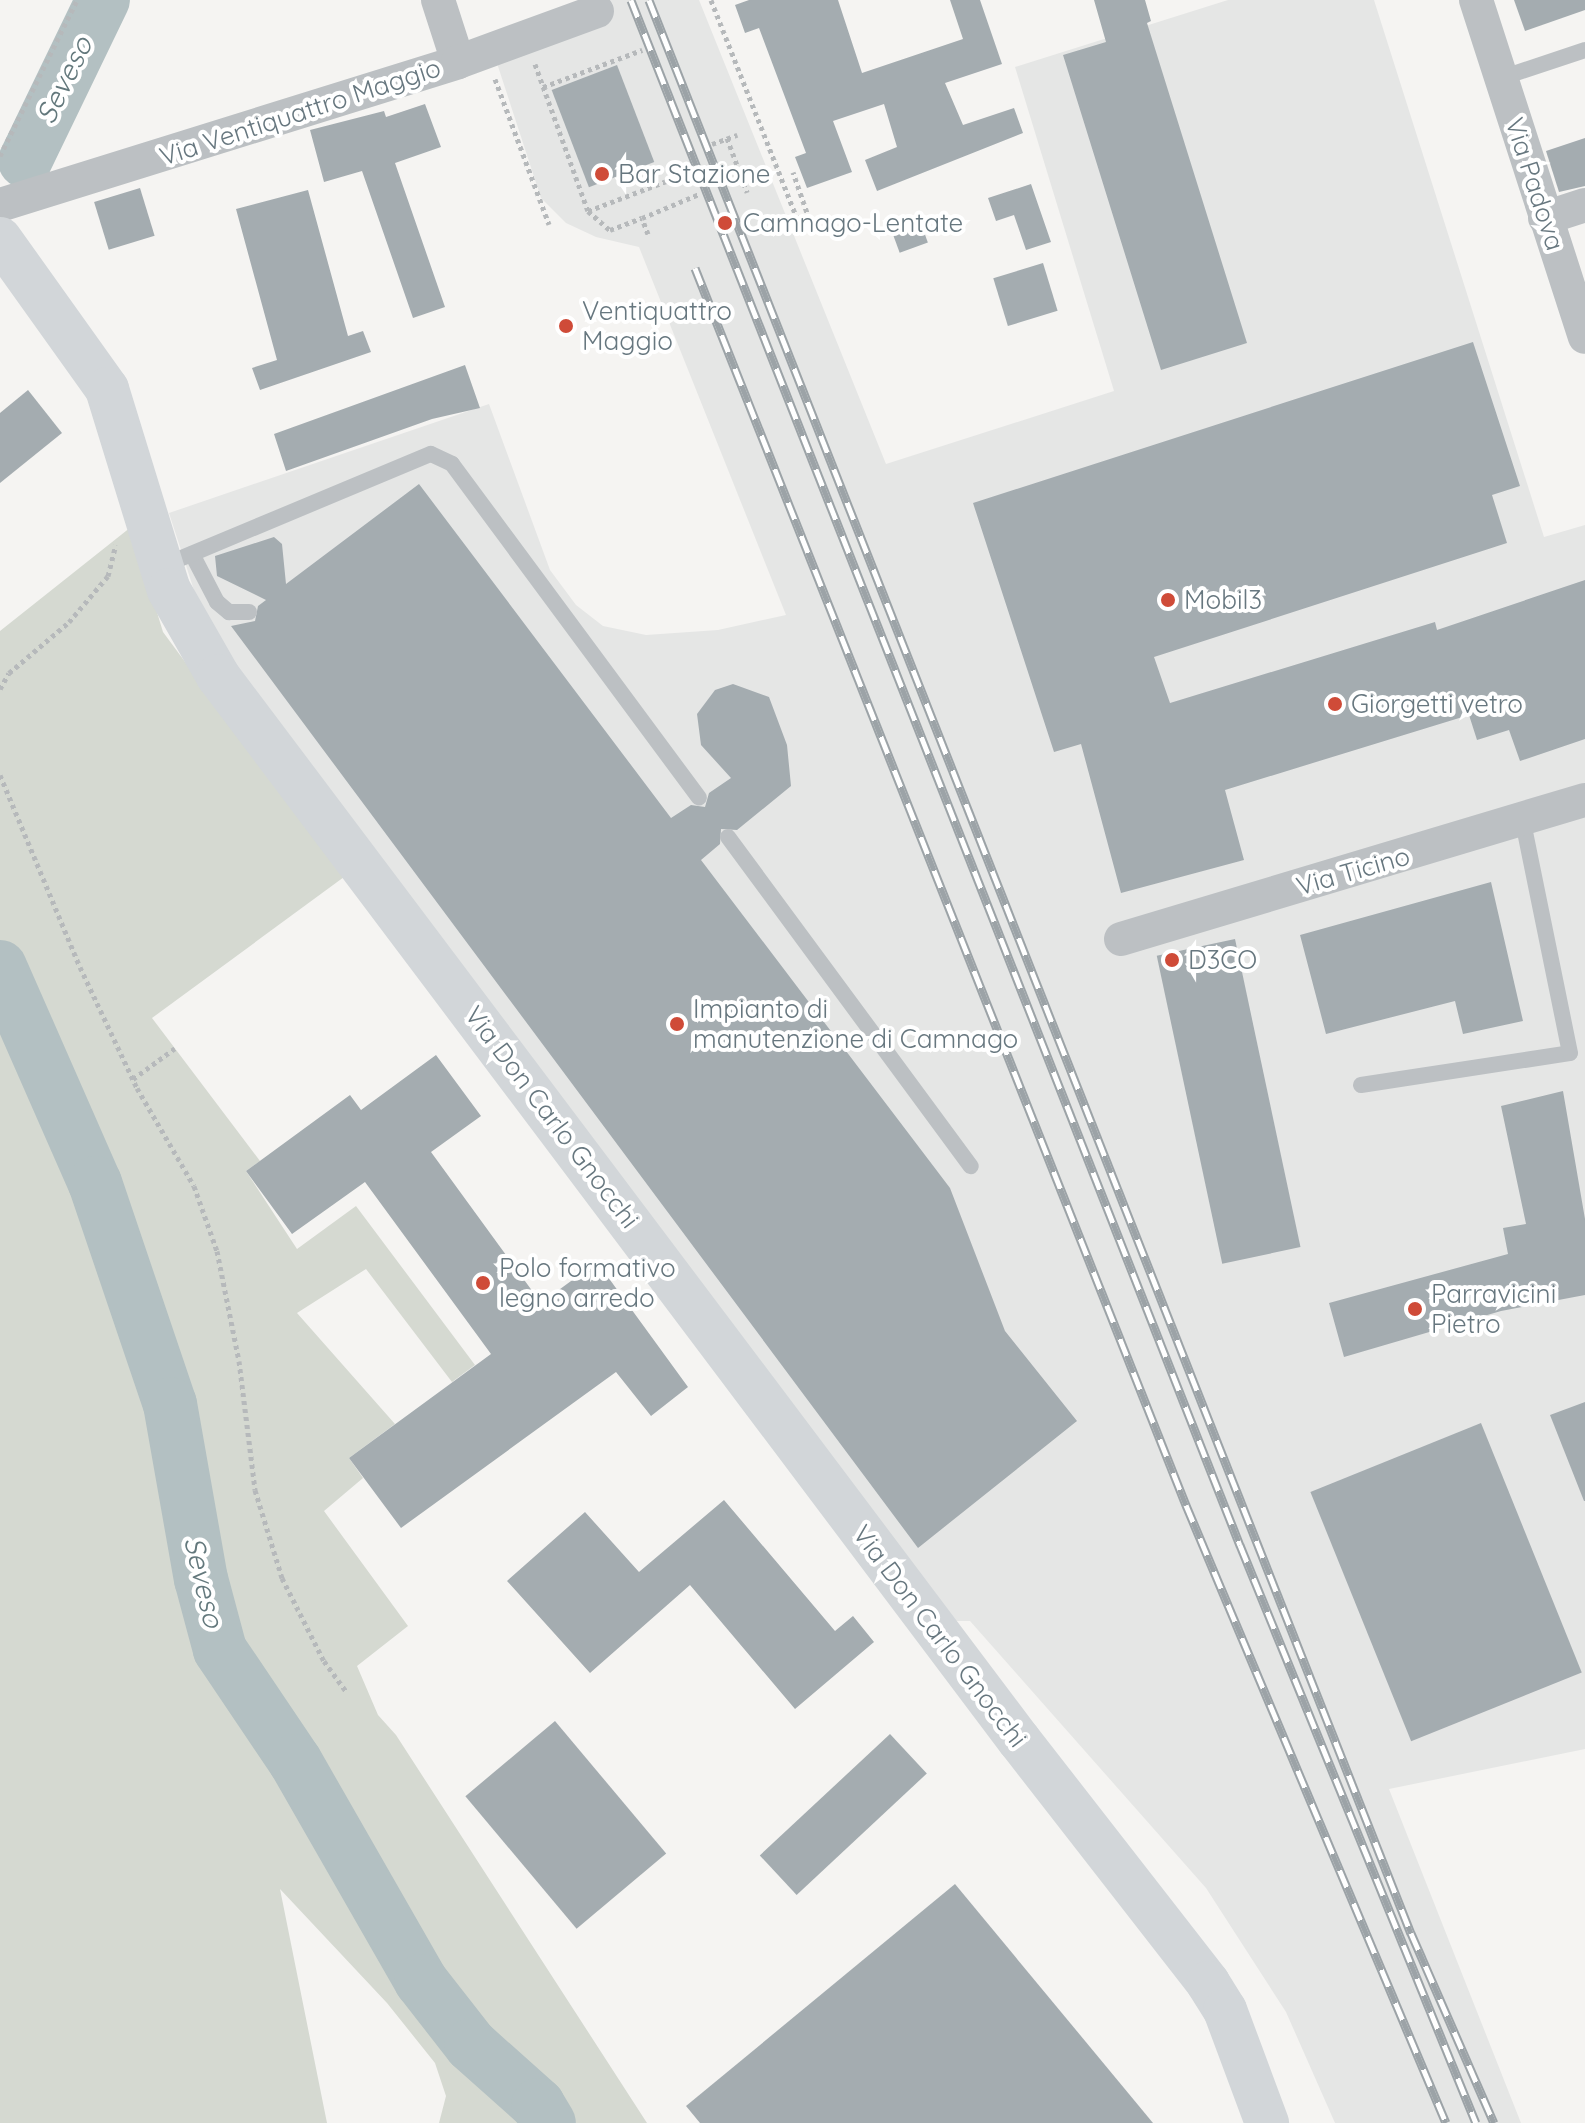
<!DOCTYPE html>
<html>
<head>
<meta charset="utf-8">
<style>
	body { margin:0 }
	#map { position:relative; width:1585px; height:2123px; overflow:hidden; background:#f5f4f2; font-family:Quicksand,sans-serif }
	div>[style] { position:absolute }
	[style*='--x'] { left:calc(var(--x)*1px); top:calc(var(--y)*1px); width:calc(var(--w)*1px); rotate:calc(var(--a)*1deg) }
	.built>* { inset:0; background:#e5e6e5 }
	.green>* { inset:0; background:#d5d9d1 }
	.river>* { height:54px; margin:-27px; padding:0 27px; transform-origin:27px; border-radius:27px; background:#b3c0c2 }
	.building>* { inset:0; background:#a4acb0; transform-origin:0 0 }
	.path>* { height:5px; margin-top:-2.5px; transform-origin:0; background:repeating-linear-gradient(90deg,#b6b9bb 0 4px,transparent 0 8px) }
	.lane>* { height:16px; margin:-8px; padding:0 8px; transform-origin:8px; border-radius:8px; background:#bcc0c3 }
	.street>* { height:34px; margin:-17px; padding:0 17px; transform-origin:17px; border-radius:17px; background:#bcc0c3 }
	.secondary>* { height:44px; margin:-22px; padding:0 22px; transform-origin:22px; border-radius:22px; background:#d2d6d9 }
	.rail>* { height:9px; margin-top:-4.5px; transform-origin:0; background:repeating-linear-gradient(90deg,#fff 0 18px,#9ca3a7 0 36px); box-sizing:border-box; border-block:2px solid #9ca3a7 }
	.dots>* { width:22px; height:22px; translate:-50% -50%; box-sizing:border-box; border:4px solid #fff; border-radius:50% }
	span { translate:-50% -50%; white-space:nowrap; text-align:center; line-height:1.15; -webkit-text-stroke:8px #fff; paint-order:stroke }
	.street-label { font-size:26px; color:#67777f }
	.poi-label { font-size:26px; color:#67777f }
	.left { translate:0 -50%; text-align:left }
	.water-label { font-size:28px; color:#63787c; font-style:italic }
</style>
</head>
<body>
<div id="map">
	<div class="built">
		<i style="clip-path:polygon(592px 0,699px 0,886px 464px,1114px 391px,1015px 67px,1228px 0,1374px 0,1544px 537px,1585px 525px,1585px 1749px,1389px 1789px,1521px 2123px,1335px 2123px,1286px 2012px,1206px 1888px,970px 1621px,949px 1621px,234px 665px,202px 615px,169px 513px,489px 404px,550px 570px,576px 605px,603px 626px,646px 635px,718px 630px,786px 615px,639px 247px,596px 237px,566px 223px,541px 198px,493px 51px)"></i>
	</div>
	<div class="green">
		<i style="clip-path:polygon(131px 527px,163px 632px,344px 877px,152px 1018px,260px 1161px,246px 1171px,297px 1249px,356px 1206px,475px 1365px,452px 1382px,366px 1269px,297px 1313px,395px 1424px,349px 1458px,363px 1478px,324px 1511px,408px 1626px,357px 1666px,378px 1715px,396px 1735px,647px 2123px,439px 2123px,446px 2096px,435px 2063px,387px 2003px,280px 1889px,327px 2123px,0 2123px,0 631px)"></i>
	</div>
	<div class="river">
		<i style="--x:25;--y:161;--w:179;--a:-64.2"></i>
		<i style="--x:0;--y:967;--w:236;--a:66.3"></i>
		<i style="--x:95;--y:1183;--w:233;--a:71.3"></i>
		<i style="--x:170;--y:1404;--w:178;--a:80"></i>
		<i style="--x:201;--y:1579;--w:73;--a:75"></i>
		<i style="--x:220;--y:1650;--w:134;--a:56"></i>
		<i style="--x:295;--y:1761;--w:254;--a:60.2"></i>
		<i style="--x:421;--y:1981;--w:81;--a:52"></i>
		<i style="--x:471;--y:2045;--w:90;--a:41.8"></i>
		<i style="--x:538;--y:2105;--w:21;--a:59"></i>
	</div>
	<div class="building">
		<i style="clip-path:polygon(749px 0,838px 0,862px 73px,963px 39px,950px 0,980px 0,1002px 64px,945px 83px,963px 125px,1014px 108px,1023px 133px,877px 191px,865px 160px,897px 147px,884px 104px,833px 121px,852px 172px,807px 188px,795px 157px,806px 153px,759px 28px,745px 33px,735px 5px)"></i>
		<i style="clip-path:polygon(1094px 0,1145px 0,1151px 21px,1147px 23px,1247px 343px,1161px 370px,1063px 55px,1106px 42px)"></i>
		<i style="clip-path:polygon(1514px 0,1585px 0,1585px 10px,1525px 31px)"></i>
		<i style="left:617px;top:65px;width:104px;height:70px;rotate:69deg"></i>
		<i style="clip-path:polygon(425px 104px,441px 147px,395px 163px,445px 307px,413px 318px,362px 171px,324px 182px,310px 130px,384px 111px,386px 117px)"></i>
		<i style="clip-path:polygon(1585px 138px,1585px 186px,1559px 192px,1546px 151px)"></i>
		<i style="clip-path:polygon(1031px 184px,1051px 242px,1026px 250px,1014px 215px,996px 221px,988px 198px)"></i>
		<i style="left:140px;top:188px;width:50px;height:48px;rotate:73deg"></i>
		<i style="clip-path:polygon(308px 190px,348px 336px,363px 331px,371px 352px,260px 390px,252px 368px,277px 360px,236px 209px)"></i>
		<i style="left:920px;top:221px;width:23px;height:30px;rotate:70deg"></i>
		<i style="left:1043px;top:263px;width:50px;height:52px;rotate:73deg"></i>
		<i style="clip-path:polygon(1473px 342px,1520px 486px,1492px 495px,1507px 543px,1154px 657px,1170px 703px,1435px 622px,1437px 630px,1585px 580px,1585px 739px,1520px 761px,1509px 730px,1477px 740px,1469px 715px,1225px 790px,1244px 860px,1121px 893px,1081px 744px,1054px 752px,973px 503px)"></i>
		<i style="clip-path:polygon(465px 365px,480px 408px,432px 419px,286px 471px,274px 434px)"></i>
		<i style="clip-path:polygon(28px 390px,62px 433px,0 483px,0 413px)"></i>
		<i style="clip-path:polygon(419px 484px,671px 818px,691px 805px,705px 807px,709px 793px,731px 778px,701px 745px,697px 714px,715px 690px,733px 684px,769px 697px,787px 745px,791px 786px,737px 830px,721px 829px,720px 844px,701px 860px,950px 1188px,1005px 1331px,1077px 1421px,918px 1548px,231px 626px,255px 621px,258px 606px,266px 600px,217px 576px,215px 556px,274px 537px,282px 544px,286px 584px)"></i>
		<i style="clip-path:polygon(1491px 882px,1523px 1021px,1463px 1034px,1455px 1001px,1326px 1034px,1300px 935px)"></i>
		<i style="left:1235px;top:939px;width:315px;height:80px;rotate:78deg"></i>
		<i style="clip-path:polygon(436px 1055px,481px 1116px,431px 1152px,541px 1303px,597px 1262px,688px 1387px,651px 1416px,616px 1372px,401px 1528px,349px 1458px,491px 1354px,365px 1182px,292px 1234px,246px 1171px,350px 1095px,361px 1110px)"></i>
		<i style="clip-path:polygon(1563px 1091px,1585px 1219px,1585px 1295px,1501px 1311px,1344px 1357px,1329px 1303px,1508px 1254px,1503px 1228px,1526px 1224px,1501px 1106px)"></i>
		<i style="clip-path:polygon(1585px 1402px,1585px 1501px,1584px 1501px,1550px 1415px)"></i>
		<i style="left:1481px;top:1423px;width:269px;height:184px;rotate:68deg"></i>
		<i style="clip-path:polygon(724px 1500px,835px 1631px,853px 1616px,874px 1642px,795px 1709px,690px 1585px,590px 1673px,507px 1581px,585px 1512px,639px 1572px)"></i>
		<i style="left:555px;top:1721px;width:173px;height:117px;rotate:50deg"></i>
		<i style="left:890px;top:1734px;width:54px;height:178px;rotate:47deg"></i>
		<i style="clip-path:polygon(955px 1884px,1153px 2123px,700px 2123px,686px 2106px)"></i>
	</div>
	<div class="path">
		<i style="--x:711;--y:0;--w:248;--a:68.5"></i>
		<i style="--x:802;--y:231;--w:11;--a:-22"></i>
		<i style="--x:812;--y:227;--w:58;--a:-109.1"></i>
		<i style="--x:535;--y:64;--w:156;--a:70.2"></i>
		<i style="--x:588;--y:211;--w:109;--a:-20.9"></i>
		<i style="--x:495;--y:79;--w:155;--a:69.6"></i>
		<i style="--x:543;--y:87;--w:106;--a:-20.5"></i>
		<i style="--x:727;--y:138;--w:58;--a:69.7"></i>
		<i style="--x:712;--y:144;--w:27;--a:-20"></i>
		<i style="--x:0;--y:156;--w:174;--a:-63.7"></i>
		<i style="--x:588;--y:211;--w:29;--a:41"></i>
		<i style="--x:610;--y:230;--w:34;--a:-21"></i>
		<i style="--x:648;--y:234;--w:17;--a:-111"></i>
		<i style="--x:642;--y:218;--w:62;--a:-22.8"></i>
		<i style="--x:0;--y:689;--w:18;--a:-61"></i>
		<i style="--x:9;--y:673;--w:79;--a:-40.4"></i>
		<i style="--x:69;--y:622;--w:60;--a:-49.7"></i>
		<i style="--x:108;--y:576;--w:32;--a:-76"></i>
		<i style="--x:0;--y:775;--w:208;--a:67.4"></i>
		<i style="--x:80;--y:967;--w:134;--a:64.8"></i>
		<i style="--x:137;--y:1088;--w:113;--a:59.8"></i>
		<i style="--x:194;--y:1186;--w:69;--a:70.5"></i>
		<i style="--x:217;--y:1251;--w:112;--a:78.7"></i>
		<i style="--x:239;--y:1361;--w:130;--a:82.9"></i>
		<i style="--x:255;--y:1490;--w:92;--a:72.9"></i>
		<i style="--x:282;--y:1578;--w:93;--a:63.2"></i>
		<i style="--x:324;--y:1661;--w:39;--a:54"></i>
		<i style="--x:133;--y:1079;--w:52;--a:-36.4"></i>
	</div>
	<div class="lane">
		<i style="--x:1501;--y:78;--w:89;--a:-18.4"></i>
		<i style="--x:192;--y:554;--w:54;--a:62.5"></i>
		<i style="--x:217;--y:602;--w:16;--a:40"></i>
		<i style="--x:229;--y:612;--w:20;--a:0"></i>
		<i style="--x:165;--y:565;--w:288;--a:-22.7"></i>
		<i style="--x:431;--y:454;--w:23;--a:25"></i>
		<i style="--x:452;--y:464;--w:415;--a:53.5"></i>
		<i style="--x:728;--y:837;--w:409;--a:53.6"></i>
		<i style="--x:1361;--y:1085;--w:211;--a:-8.7"></i>
		<i style="--x:1570;--y:1053;--w:237;--a:-101.5"></i>
	</div>
	<div class="street">
		<i style="--x:438;--y:0;--w:65;--a:72.1"></i>
		<i style="--x:1476;--y:0;--w:354;--a:72.1"></i>
		<i style="--x:0;--y:205;--w:480;--a:-17.3"></i>
		<i style="--x:458;--y:62;--w:148;--a:-20.1"></i>
		<i style="--x:1545;--y:218;--w:42;--a:-18"></i>
		<i style="--x:1121;--y:939;--w:484;--a:-16.7"></i>
	</div>
	<div class="secondary">
		<i style="--x:0;--y:239;--w:184;--a:54.5"></i>
		<i style="--x:107;--y:389;--w:210;--a:72.9"></i>
		<i style="--x:169;--y:590;--w:99;--a:60.3"></i>
		<i style="--x:218;--y:676;--w:1332;--a:53.03"></i>
		<i style="--x:1019;--y:1740;--w:308;--a:52.1"></i>
		<i style="--x:1208;--y:1983;--w:32;--a:58"></i>
		<i style="--x:1225;--y:2010;--w:121;--a:69.6"></i>
	</div>
	<div class="rail">
		<i style="--x:631;--y:0;--w:1661;--a:68.49"></i>
		<i style="--x:1240;--y:1545;--w:624;--a:67.79"></i>
		<i style="--x:649;--y:0;--w:2078;--a:68.49"></i>
		<i style="--x:1411;--y:1933;--w:207;--a:66.4"></i>
		<i style="--x:695;--y:268;--w:1331;--a:68.35"></i>
		<i style="--x:1186;--y:1505;--w:670;--a:67.18"></i>
	</div>
	<div class="dots">
		<i style="left:602px;top:174px;background:#cf4b38"></i>
		<i style="left:725px;top:223px;background:#cf4b38"></i>
		<i style="left:566px;top:326px;background:#cf4b38"></i>
		<i style="left:1168px;top:600px;background:#cf4b38"></i>
		<i style="left:1335px;top:704px;background:#cf4b38"></i>
		<i style="left:1172px;top:960px;background:#cf4b38"></i>
		<i style="left:677px;top:1024px;background:#cf4b38"></i>
		<i style="left:483px;top:1283px;background:#cf4b38"></i>
		<i style="left:1415px;top:1309px;background:#cf4b38"></i>
	</div>
	<div class="street-label">
		<span style="left:300px;top:112px;rotate:-18deg">Via Ventiquattro Maggio</span>
		<span style="left:1535px;top:184px;rotate:72deg">Via Padova</span>
		<span style="left:1353px;top:871px;rotate:-16deg">Via Ticino</span>
		<span style="left:552px;top:1117px;rotate:53deg">Via Don Carlo Gnocchi</span>
		<span style="left:940px;top:1636px;rotate:53deg">Via Don Carlo Gnocchi</span>
	</div>
	<div class="poi-label">
		<span class="left" style="left:618px;top:174px">Bar Stazione</span>
		<span class="left" style="left:743px;top:223px">Camnago-Lentate</span>
		<span class="left" style="left:582px;top:326px">Ventiquattro<br>Maggio</span>
		<span class="left" style="left:1184px;top:600px">Mobil3</span>
		<span class="left" style="left:1351px;top:704px">Giorgetti vetro</span>
		<span class="left" style="left:1188px;top:960px">D3CO</span>
		<span class="left" style="left:693px;top:1024px">Impianto di<br>manutenzione di Camnago</span>
		<span class="left" style="left:499px;top:1283px">Polo formativo<br>legno arredo</span>
		<span class="left" style="left:1431px;top:1309px">Parravicini<br>Pietro</span>
	</div>
	<div class="water-label">
		<span style="left:64px;top:80px;rotate:-64deg">Seveso</span>
		<span style="left:204px;top:1582px;rotate:77deg">Seveso</span>
	</div>
</div>
</body>
</html>
